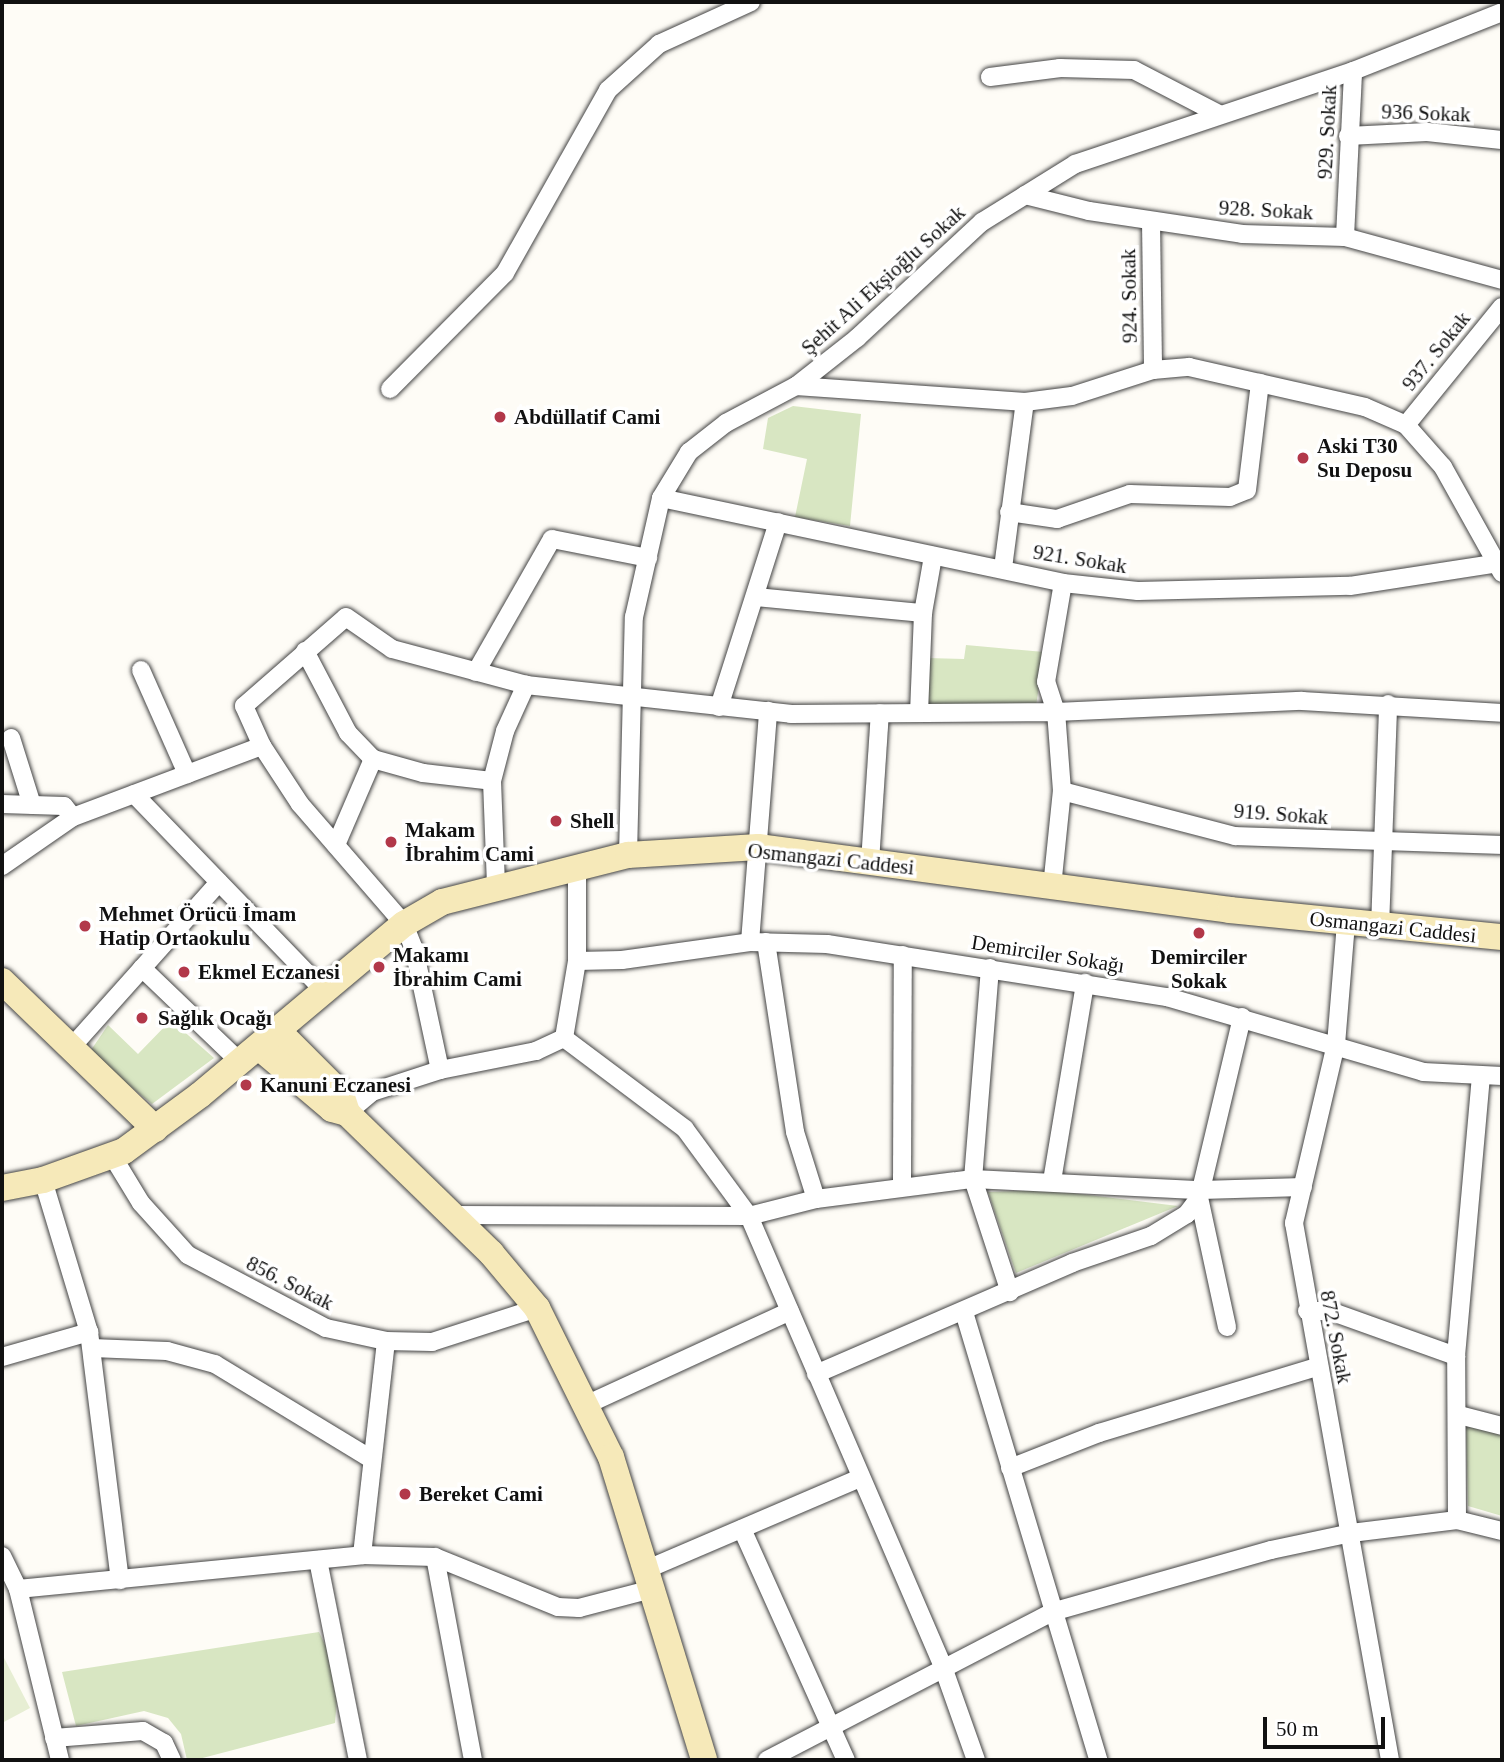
<!DOCTYPE html>
<html>
<head>
<meta charset="utf-8">
<style>
	body { margin:0 }
	#map { position:relative; width:1504px; height:1762px; overflow:hidden; background:#fefcf6; font-family:"Times New Roman",serif }
	div>[style] { position:absolute }
	[style*='--x'] { left:calc(var(--x)*1px); top:calc(var(--y)*1px); width:calc(var(--w)*1px); rotate:calc(var(--a)*1deg) }
	.green>* { inset:0; background:#d8e6c2 }
	.pitch>* { inset:0; background:#e7eed3 }
	.roads { filter:drop-shadow(0 0 2px #444) drop-shadow(0 0 2px #444) }
	.street>* { height:18px; margin:-9px; padding:0 9px; transform-origin:9px; border-radius:9px; background:#fff }
	.secondary>* { height:26px; margin:-13px; padding:0 13px; transform-origin:13px; border-radius:13px; background:#f6e9b9 }
	.dots>* { width:19px; height:19px; translate:-50% -50%; box-sizing:border-box; border:4px solid #fff; border-radius:50% }
	span { translate:-50% -50%; white-space:nowrap; text-align:center; line-height:1.15; -webkit-text-stroke:7px #fff; paint-order:stroke }
	.street-label { font-size:21px; color:#111 }
	.poi-label { font-size:21px; color:#111; font-weight:700 }
	.left { translate:0 -50%; text-align:left }
	.frame { position:absolute; inset:0; border:4px solid #111; pointer-events:none }
	.scale { position:absolute; left:1263px; top:1717px; width:122px; height:32px; box-sizing:border-box; border:4px solid #111; border-top:0; padding-left:9px; font-size:21px; line-height:24px; white-space:nowrap; color:#111; -webkit-text-stroke:5px #fff; paint-order:stroke }
</style>
</head>
<body>
<div id="map">
	<div class="green">
		<i style="clip-path:polygon(793px 406px,861px 414px,850px 526px,795px 517px,807px 459px,763px 449px,768px 418px)"></i>
		<i style="clip-path:polygon(966px 645px,1044px 652px,1036px 706px,925px 708px,927px 658px,964px 659px)"></i>
		<i style="clip-path:polygon(171px 1020px,214px 1058px,152px 1104px,89px 1053px,108px 1025px,138px 1054px)"></i>
		<i style="clip-path:polygon(1048px 1190px,1178px 1206px,1016px 1273px,988px 1192px)"></i>
		<i style="clip-path:polygon(1466px 1423px,1502px 1431px,1502px 1516px,1468px 1506px)"></i>
		<i style="clip-path:polygon(319px 1632px,339px 1674px,335px 1723px,195px 1760px,187px 1760px,181px 1734px,168px 1718px,144px 1711px,76px 1726px,62px 1672px)"></i>
	</div>
	<div class="pitch">
		<i style="clip-path:polygon(2px 1654px,30px 1708px,2px 1723px)"></i>
	</div>
	<div class="roads">
		<div class="street">
			<i style="--x:990;--y:77;--w:71;--a:-7.3"></i>
			<i style="--x:1060;--y:68;--w:74;--a:1.5"></i>
			<i style="--x:1134;--y:70;--w:96;--a:27.4"></i>
			<i style="--x:1348;--y:136;--w:79;--a:-2.9"></i>
			<i style="--x:1427;--y:132;--w:75;--a:6.1"></i>
			<i style="--x:1025;--y:195;--w:66;--a:14"></i>
			<i style="--x:1089;--y:211;--w:155;--a:8.5"></i>
			<i style="--x:1242;--y:234;--w:103;--a:1.7"></i>
			<i style="--x:1345;--y:237;--w:163;--a:15.3"></i>
			<i style="--x:1151;--y:222;--w:148;--a:89.2"></i>
			<i style="--x:1345;--y:237;--w:166;--a:-87.2"></i>
			<i style="--x:796;--y:386;--w:230;--a:4"></i>
			<i style="--x:1025;--y:402;--w:47;--a:-7.3"></i>
			<i style="--x:1072;--y:396;--w:85;--a:-17.8"></i>
			<i style="--x:1153;--y:370;--w:36;--a:-5"></i>
			<i style="--x:1189;--y:367;--w:180;--a:12.8"></i>
			<i style="--x:1365;--y:407;--w:45;--a:23.7"></i>
			<i style="--x:1406;--y:425;--w:56;--a:48.6"></i>
			<i style="--x:1443;--y:467;--w:121;--a:60.9"></i>
			<i style="--x:390;--y:389;--w:163;--a:-45.2"></i>
			<i style="--x:505;--y:273;--w:210;--a:-60.6"></i>
			<i style="--x:608;--y:90;--w:69;--a:-42"></i>
			<i style="--x:659;--y:44;--w:101;--a:-24.5"></i>
			<i style="--x:1406;--y:425;--w:152;--a:-50.9"></i>
			<i style="--x:661;--y:498;--w:411;--a:11.9"></i>
			<i style="--x:1063;--y:583;--w:75;--a:6.1"></i>
			<i style="--x:1138;--y:591;--w:212;--a:-1.4"></i>
			<i style="--x:1350;--y:586;--w:150;--a:-8.8"></i>
			<i style="--x:1009;--y:512;--w:49;--a:8.3"></i>
			<i style="--x:1057;--y:519;--w:77;--a:-18.9"></i>
			<i style="--x:1130;--y:494;--w:100;--a:1.7"></i>
			<i style="--x:1230;--y:497;--w:18;--a:-22"></i>
			<i style="--x:1247;--y:490;--w:108;--a:-83.1"></i>
			<i style="--x:1003;--y:568;--w:167;--a:-82.5"></i>
			<i style="--x:756;--y:597;--w:168;--a:5.5"></i>
			<i style="--x:305;--y:651;--w:93;--a:62.3"></i>
			<i style="--x:348;--y:733;--w:36;--a:46"></i>
			<i style="--x:373;--y:759;--w:52;--a:15.6"></i>
			<i style="--x:423;--y:773;--w:69;--a:6.6"></i>
			<i style="--x:141;--y:670;--w:114;--a:66.1"></i>
			<i style="--x:476;--y:672;--w:153;--a:-60.3"></i>
			<i style="--x:552;--y:539;--w:98;--a:11.2"></i>
			<i style="--x:719;--y:707;--w:194;--a:-72.3"></i>
			<i style="--x:919;--y:713;--w:100;--a:-87.7"></i>
			<i style="--x:923;--y:613;--w:58;--a:-80"></i>
			<i style="--x:11;--y:738;--w:70;--a:72.6"></i>
			<i style="--x:1062;--y:791;--w:179;--a:14.6"></i>
			<i style="--x:1235;--y:836;--w:267;--a:1.9"></i>
			<i style="--x:134;--y:794;--w:277;--a:46"></i>
			<i style="--x:2;--y:804;--w:62;--a:1.8"></i>
			<i style="--x:64;--y:806;--w:14;--a:51"></i>
			<i style="--x:336;--y:845;--w:94;--a:-66.7"></i>
			<i style="--x:628;--y:855;--w:238;--a:-88.6"></i>
			<i style="--x:634;--y:617;--w:122;--a:-77.2"></i>
			<i style="--x:661;--y:498;--w:54;--a:-58.7"></i>
			<i style="--x:689;--y:452;--w:47;--a:-38.1"></i>
			<i style="--x:726;--y:423;--w:79;--a:-27.9"></i>
			<i style="--x:796;--y:386;--w:78;--a:-38.2"></i>
			<i style="--x:857;--y:338;--w:171;--a:-42.9"></i>
			<i style="--x:982;--y:222;--w:110;--a:-31.9"></i>
			<i style="--x:1075;--y:164;--w:293;--a:-18.5"></i>
			<i style="--x:1353;--y:71;--w:160;--a:-21.6"></i>
			<i style="--x:870;--y:862;--w:149;--a:-86.2"></i>
			<i style="--x:2;--y:866;--w:86;--a:-34.6"></i>
			<i style="--x:73;--y:817;--w:202;--a:-20.6"></i>
			<i style="--x:496;--y:885;--w:104;--a:-92.2"></i>
			<i style="--x:492;--y:781;--w:52;--a:-75.4"></i>
			<i style="--x:505;--y:731;--w:51;--a:-65.5"></i>
			<i style="--x:1052;--y:887;--w:97;--a:-84.1"></i>
			<i style="--x:1062;--y:791;--w:79;--a:-94.3"></i>
			<i style="--x:1056;--y:712;--w:32;--a:-108"></i>
			<i style="--x:1046;--y:682;--w:100;--a:-80.3"></i>
			<i style="--x:1346;--y:923;--w:121;--a:94.7"></i>
			<i style="--x:1336;--y:1044;--w:184;--a:103.2"></i>
			<i style="--x:1294;--y:1223;--w:546;--a:79.86"></i>
			<i style="--x:1380;--y:927;--w:223;--a:-87.9"></i>
			<i style="--x:750;--y:942;--w:232;--a:-85.5"></i>
			<i style="--x:766;--y:942;--w:192;--a:81.3"></i>
			<i style="--x:795;--y:1132;--w:70;--a:72.6"></i>
			<i style="--x:577;--y:961;--w:45;--a:-1.3"></i>
			<i style="--x:622;--y:960;--w:129;--a:-8"></i>
			<i style="--x:750;--y:942;--w:77;--a:1.5"></i>
			<i style="--x:827;--y:944;--w:344;--a:8.9"></i>
			<i style="--x:1167;--y:997;--w:267;--a:16.3"></i>
			<i style="--x:1423;--y:1072;--w:79;--a:2.9"></i>
			<i style="--x:142;--y:968;--w:134;--a:43.8"></i>
			<i style="--x:990;--y:968;--w:212;--a:94.6"></i>
			<i style="--x:973;--y:1179;--w:119;--a:71.9"></i>
			<i style="--x:564;--y:1038;--w:151;--a:36.9"></i>
			<i style="--x:685;--y:1129;--w:108;--a:53.7"></i>
			<i style="--x:749;--y:1216;--w:491;--a:66.7"></i>
			<i style="--x:943;--y:1667;--w:99;--a:70.5"></i>
			<i style="--x:69;--y:1050;--w:225;--a:-48.2"></i>
			<i style="--x:440;--y:1070;--w:124;--a:-102.1"></i>
			<i style="--x:414;--y:949;--w:27;--a:-112"></i>
			<i style="--x:404;--y:924;--w:159;--a:-130.9"></i>
			<i style="--x:300;--y:804;--w:69;--a:-123.2"></i>
			<i style="--x:262;--y:746;--w:44;--a:-114.2"></i>
			<i style="--x:244;--y:706;--w:135;--a:-41.1"></i>
			<i style="--x:346;--y:617;--w:56;--a:34.8"></i>
			<i style="--x:392;--y:649;--w:139;--a:15"></i>
			<i style="--x:526;--y:685;--w:267;--a:6.2"></i>
			<i style="--x:791;--y:714;--w:265;--a:-0.4"></i>
			<i style="--x:1056;--y:712;--w:246;--a:-2.6"></i>
			<i style="--x:1302;--y:701;--w:200;--a:3.4"></i>
			<i style="--x:347;--y:1113;--w:33;--a:-40"></i>
			<i style="--x:372;--y:1092;--w:71;--a:-17.9"></i>
			<i style="--x:440;--y:1070;--w:98;--a:-11.2"></i>
			<i style="--x:536;--y:1051;--w:31;--a:-25"></i>
			<i style="--x:564;--y:1038;--w:78;--a:-80.4"></i>
			<i style="--x:577;--y:961;--w:95;--a:-90"></i>
			<i style="--x:113;--y:1157;--w:54;--a:58.7"></i>
			<i style="--x:141;--y:1203;--w:70;--a:47.9"></i>
			<i style="--x:188;--y:1255;--w:156;--a:27.9"></i>
			<i style="--x:326;--y:1328;--w:61;--a:12.2"></i>
			<i style="--x:386;--y:1341;--w:46;--a:1.2"></i>
			<i style="--x:432;--y:1342;--w:110;--a:-17.9"></i>
			<i style="--x:43;--y:1180;--w:159;--a:73.2"></i>
			<i style="--x:89;--y:1332;--w:250;--a:82.9"></i>
			<i style="--x:1052;--y:1181;--w:201;--a:-80.5"></i>
			<i style="--x:902;--y:1185;--w:230;--a:-89.8"></i>
			<i style="--x:453;--y:1215;--w:296;--a:0.2"></i>
			<i style="--x:749;--y:1216;--w:69;--a:-14.2"></i>
			<i style="--x:816;--y:1199;--w:158;--a:-7.3"></i>
			<i style="--x:973;--y:1179;--w:228;--a:2.8"></i>
			<i style="--x:1201;--y:1190;--w:102;--a:-1.7"></i>
			<i style="--x:1307;--y:1311;--w:23;--a:0"></i>
			<i style="--x:1330;--y:1311;--w:134;--a:19.7"></i>
			<i style="--x:964;--y:1312;--w:468;--a:73.3"></i>
			<i style="--x:1227;--y:1327;--w:132;--a:-102.2"></i>
			<i style="--x:1199;--y:1198;--w:186;--a:-76.6"></i>
			<i style="--x:92;--y:1348;--w:75;--a:2.3"></i>
			<i style="--x:167;--y:1351;--w:50;--a:15.2"></i>
			<i style="--x:215;--y:1364;--w:183;--a:31.3"></i>
			<i style="--x:2;--y:1357;--w:91;--a:-16"></i>
			<i style="--x:816;--y:1374;--w:279;--a:-23.4"></i>
			<i style="--x:1072;--y:1263;--w:83;--a:-18.9"></i>
			<i style="--x:1151;--y:1236;--w:42;--a:-31.4"></i>
			<i style="--x:1187;--y:1214;--w:20;--a:-53"></i>
			<i style="--x:588;--y:1404;--w:222;--a:-24.7"></i>
			<i style="--x:1459;--y:1415;--w:44;--a:14.3"></i>
			<i style="--x:1010;--y:1468;--w:96;--a:-21.5"></i>
			<i style="--x:1099;--y:1433;--w:230;--a:-16.9"></i>
			<i style="--x:1457;--y:1520;--w:164;--a:-90.3"></i>
			<i style="--x:1456;--y:1356;--w:282;--a:-84.9"></i>
			<i style="--x:742;--y:1529;--w:253;--a:65.8"></i>
			<i style="--x:362;--y:1555;--w:215;--a:-83.6"></i>
			<i style="--x:2;--y:1556;--w:37;--a:64"></i>
			<i style="--x:18;--y:1589;--w:176;--a:76.2"></i>
			<i style="--x:435;--y:1557;--w:207;--a:79.4"></i>
			<i style="--x:318;--y:1560;--w:204;--a:78.7"></i>
			<i style="--x:643;--y:1571;--w:236;--a:-23.2"></i>
			<i style="--x:18;--y:1589;--w:346;--a:-5.6"></i>
			<i style="--x:362;--y:1555;--w:73;--a:1.6"></i>
			<i style="--x:435;--y:1557;--w:133;--a:22.1"></i>
			<i style="--x:558;--y:1607;--w:21;--a:3"></i>
			<i style="--x:579;--y:1608;--w:71;--a:-14.6"></i>
			<i style="--x:54;--y:1738;--w:89;--a:-4.5"></i>
			<i style="--x:143;--y:1731;--w:24;--a:30"></i>
			<i style="--x:164;--y:1743;--w:19;--a:65"></i>
			<i style="--x:767;--y:1760;--w:321;--a:-27.4"></i>
			<i style="--x:1052;--y:1612;--w:228;--a:-15.8"></i>
			<i style="--x:1271;--y:1550;--w:82;--a:-12"></i>
			<i style="--x:1351;--y:1533;--w:107;--a:-7"></i>
			<i style="--x:1457;--y:1520;--w:46;--a:13.7"></i>
		</div>
		<div class="secondary">
			<i style="--x:2;--y:981;--w:213;--a:44"></i>
			<i style="--x:278;--y:1031;--w:89;--a:45"></i>
			<i style="--x:341;--y:1094;--w:20;--a:72"></i>
			<i style="--x:347;--y:1113;--w:201;--a:44.2"></i>
			<i style="--x:491;--y:1253;--w:72;--a:50.1"></i>
			<i style="--x:537;--y:1308;--w:166;--a:63.6"></i>
			<i style="--x:611;--y:1457;--w:317;--a:72.9"></i>
			<i style="--x:259;--y:1047;--w:96;--a:40.3"></i>
			<i style="--x:332;--y:1109;--w:16;--a:15"></i>
			<i style="--x:2;--y:1188;--w:42;--a:-11"></i>
			<i style="--x:43;--y:1180;--w:86;--a:-19.7"></i>
			<i style="--x:124;--y:1151;--w:94;--a:-36.4"></i>
			<i style="--x:200;--y:1095;--w:266;--a:-40"></i>
			<i style="--x:404;--y:924;--w:44;--a:-30.1"></i>
			<i style="--x:442;--y:902;--w:192;--a:-14.2"></i>
			<i style="--x:628;--y:855;--w:130;--a:-3.5"></i>
			<i style="--x:758;--y:847;--w:476;--a:7.6"></i>
			<i style="--x:1230;--y:910;--w:273;--a:5.7"></i>
		</div>
	</div>
	<div class="dots">
		<i style="left:500px;top:417px;background:#b2384a"></i>
		<i style="left:1303px;top:458px;background:#b2384a"></i>
		<i style="left:556px;top:821px;background:#b2384a"></i>
		<i style="left:391px;top:842px;background:#b2384a"></i>
		<i style="left:85px;top:926px;background:#b2384a"></i>
		<i style="left:1199px;top:933px;background:#b2384a"></i>
		<i style="left:379px;top:967px;background:#b2384a"></i>
		<i style="left:184px;top:972px;background:#b2384a"></i>
		<i style="left:142px;top:1018px;background:#b2384a"></i>
		<i style="left:246px;top:1085px;background:#b2384a"></i>
		<i style="left:405px;top:1494px;background:#b2384a"></i>
	</div>
	<div class="street-label">
		<span style="left:1426px;top:113px;rotate:2deg">936 Sokak</span>
		<span style="left:1327px;top:132px;rotate:-87deg">929. Sokak</span>
		<span style="left:1266px;top:210px;rotate:3deg">928. Sokak</span>
		<span style="left:883px;top:280px;rotate:-42deg">Şehit Ali Ekşioğlu Sokak</span>
		<span style="left:1129px;top:296px;rotate:-91deg">924. Sokak</span>
		<span style="left:1436px;top:351px;rotate:-51deg">937. Sokak</span>
		<span style="left:1080px;top:559px;rotate:9deg">921. Sokak</span>
		<span style="left:1281px;top:814px;rotate:4deg">919. Sokak</span>
		<span style="left:831px;top:859px;rotate:6deg">Osmangazi Caddesi</span>
		<span style="left:1393px;top:927px;rotate:6deg">Osmangazi Caddesi</span>
		<span style="left:1048px;top:954px;rotate:9deg">Demirciler Sokağı</span>
		<span style="left:290px;top:1283px;rotate:27deg">856. Sokak</span>
		<span style="left:1336px;top:1337px;rotate:79deg">872. Sokak</span>
	</div>
	<div class="poi-label">
		<span class="left" style="left:514px;top:417px">Abdüllatif Cami</span>
		<span class="left" style="left:1317px;top:458px">Aski T30<br>Su Deposu</span>
		<span class="left" style="left:570px;top:821px">Shell</span>
		<span class="left" style="left:405px;top:842px">Makam<br>İbrahim Cami</span>
		<span class="left" style="left:99px;top:926px">Mehmet Örücü İmam<br>Hatip Ortaokulu</span>
		<span class="left" style="left:393px;top:967px">Makamı<br>İbrahim Cami</span>
		<span style="left:1199px;top:969px">Demirciler<br>Sokak</span>
		<span class="left" style="left:198px;top:972px">Ekmel Eczanesi</span>
		<span class="left" style="left:158px;top:1018px">Sağlık Ocağı</span>
		<span class="left" style="left:260px;top:1085px">Kanuni Eczanesi</span>
		<span class="left" style="left:419px;top:1494px">Bereket Cami</span>
	</div>
	<div class="frame"></div>
	<div class="scale">50 m</div>
</div>
</body>
</html>
